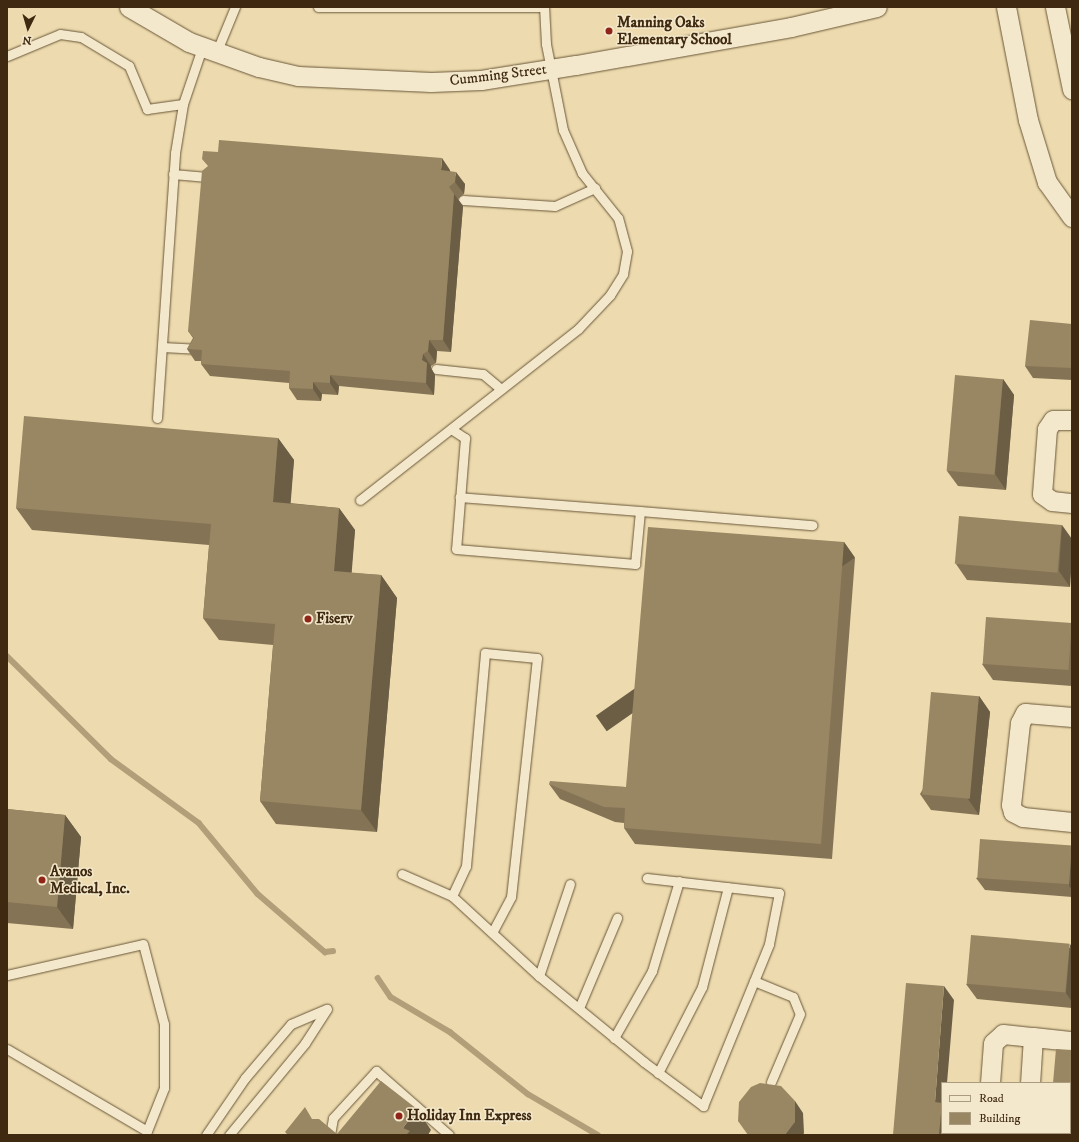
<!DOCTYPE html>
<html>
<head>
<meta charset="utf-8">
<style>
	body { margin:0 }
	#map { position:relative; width:1079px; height:1142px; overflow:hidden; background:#eddbaf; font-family:"IM FELL DW Pica",serif }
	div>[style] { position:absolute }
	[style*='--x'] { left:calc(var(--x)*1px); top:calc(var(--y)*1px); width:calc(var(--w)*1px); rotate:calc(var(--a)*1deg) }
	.stream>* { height:5.5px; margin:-2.75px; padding:0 2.75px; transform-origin:2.75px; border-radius:2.75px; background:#b29e79 }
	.roads { filter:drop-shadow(0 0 1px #6a5638) drop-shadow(0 0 1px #6a5638) }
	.lane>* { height:9px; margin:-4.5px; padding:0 4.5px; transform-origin:4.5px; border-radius:4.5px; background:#f3e8cb }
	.street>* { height:19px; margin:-9.5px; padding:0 9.5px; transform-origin:9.5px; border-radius:9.5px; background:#f3e8cb }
	.wall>* { inset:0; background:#847355 }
	.shaded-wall>* { inset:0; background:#6b5e45; transform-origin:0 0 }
	.building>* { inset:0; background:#998663; transform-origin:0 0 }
	.dots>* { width:11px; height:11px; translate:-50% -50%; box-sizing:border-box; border:2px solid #f3e8cb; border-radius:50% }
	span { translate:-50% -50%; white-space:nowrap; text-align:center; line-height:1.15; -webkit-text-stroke:3px #f3e8cb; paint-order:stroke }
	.poi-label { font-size:15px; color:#3f2910; font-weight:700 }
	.left { translate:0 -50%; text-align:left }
	.street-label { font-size:15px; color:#3f2910 }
	.frame { position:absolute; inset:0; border:8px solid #3f2910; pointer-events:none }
	.legend { position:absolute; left:941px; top:1082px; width:130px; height:52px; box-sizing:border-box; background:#f3e8cb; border:1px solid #ab9c80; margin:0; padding:5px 7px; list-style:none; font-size:12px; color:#3f2910 }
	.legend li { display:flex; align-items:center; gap:8px; height:20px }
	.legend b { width:20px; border:1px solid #ab9c80 }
	.north { position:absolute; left:8px; top:8px; width:40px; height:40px; -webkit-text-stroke:3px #f3e8cb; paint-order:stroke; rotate:185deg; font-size:11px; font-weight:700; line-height:16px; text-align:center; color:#3f2910 }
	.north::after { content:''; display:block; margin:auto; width:14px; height:18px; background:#3f2910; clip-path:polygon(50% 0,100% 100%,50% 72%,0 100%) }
</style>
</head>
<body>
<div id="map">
	<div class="stream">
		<i style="--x:7;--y:656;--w:146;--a:44.7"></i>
		<i style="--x:111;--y:759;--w:109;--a:36"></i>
		<i style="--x:199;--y:823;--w:92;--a:50.3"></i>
		<i style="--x:258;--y:894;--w:89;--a:40.9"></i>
		<i style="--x:325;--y:952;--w:8;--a:-7"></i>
		<i style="--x:378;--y:978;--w:23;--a:56"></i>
		<i style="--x:391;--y:997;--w:69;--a:30.7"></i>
		<i style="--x:450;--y:1032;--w:100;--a:38.5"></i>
		<i style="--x:528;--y:1094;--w:81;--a:30.4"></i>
	</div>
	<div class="roads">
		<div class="lane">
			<i style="--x:318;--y:7;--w:226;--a:0"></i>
			<i style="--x:216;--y:53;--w:50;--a:-67.6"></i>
			<i style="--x:7;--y:56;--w:57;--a:-22.5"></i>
			<i style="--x:60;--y:34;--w:21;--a:8"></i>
			<i style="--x:81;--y:37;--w:56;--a:31.1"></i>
			<i style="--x:129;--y:66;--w:47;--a:67.3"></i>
			<i style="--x:147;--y:109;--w:36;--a:-8"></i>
			<i style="--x:173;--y:174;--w:37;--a:5"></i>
			<i style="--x:463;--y:200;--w:92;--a:3.7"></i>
			<i style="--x:555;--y:206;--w:44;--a:-24.2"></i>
			<i style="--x:162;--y:347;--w:34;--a:3"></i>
			<i style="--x:436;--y:369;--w:47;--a:6.1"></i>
			<i style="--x:483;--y:374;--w:23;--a:40"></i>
			<i style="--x:157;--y:418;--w:266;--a:-86.1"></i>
			<i style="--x:175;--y:153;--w:50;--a:-80.7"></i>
			<i style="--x:183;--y:104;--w:59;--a:-71.3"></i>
			<i style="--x:451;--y:429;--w:17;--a:33"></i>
			<i style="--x:465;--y:438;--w:111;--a:94.6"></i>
			<i style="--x:456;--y:549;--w:180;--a:4.8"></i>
			<i style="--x:635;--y:564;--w:53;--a:-84.6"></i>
			<i style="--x:640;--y:511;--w:181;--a:-175.6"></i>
			<i style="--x:360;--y:500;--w:277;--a:-38.1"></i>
			<i style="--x:578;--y:329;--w:47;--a:-46.7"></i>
			<i style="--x:610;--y:295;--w:25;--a:-58"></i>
			<i style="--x:623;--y:274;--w:23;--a:-80"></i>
			<i style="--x:627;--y:251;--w:34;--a:-105"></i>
			<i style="--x:618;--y:218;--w:58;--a:-128.7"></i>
			<i style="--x:582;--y:173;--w:47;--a:-113.8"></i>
			<i style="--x:563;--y:130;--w:88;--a:-101.2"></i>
			<i style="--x:546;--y:44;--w:36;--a:-93"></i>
			<i style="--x:640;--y:511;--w:173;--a:4.7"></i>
			<i style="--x:402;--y:874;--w:55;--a:23.7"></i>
			<i style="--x:452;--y:896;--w:118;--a:42.6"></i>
			<i style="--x:539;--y:976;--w:136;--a:39.3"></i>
			<i style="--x:644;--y:1062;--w:74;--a:36.7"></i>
			<i style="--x:703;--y:1106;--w:175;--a:-67.8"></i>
			<i style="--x:769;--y:944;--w:52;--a:-78.9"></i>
			<i style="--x:779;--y:893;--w:133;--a:-173.5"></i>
			<i style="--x:452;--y:896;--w:33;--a:-65"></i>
			<i style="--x:466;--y:866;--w:214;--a:-84.9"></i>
			<i style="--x:485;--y:653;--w:52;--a:5.5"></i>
			<i style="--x:537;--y:658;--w:240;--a:96.2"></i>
			<i style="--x:511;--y:897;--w:40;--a:118"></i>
			<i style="--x:7;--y:975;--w:139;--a:-12.8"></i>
			<i style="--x:143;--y:944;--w:83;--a:75.3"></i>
			<i style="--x:164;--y:1024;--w:64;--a:90"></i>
			<i style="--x:164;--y:1088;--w:46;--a:111.6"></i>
			<i style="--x:147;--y:1131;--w:162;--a:-149.6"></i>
			<i style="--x:539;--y:976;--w:97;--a:-71.4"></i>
			<i style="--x:754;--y:981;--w:42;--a:22.3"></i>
			<i style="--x:793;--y:997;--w:18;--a:68"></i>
			<i style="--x:800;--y:1014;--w:74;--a:113.1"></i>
			<i style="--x:579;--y:1008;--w:98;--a:-67.1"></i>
			<i style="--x:614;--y:1038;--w:77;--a:-60.4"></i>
			<i style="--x:652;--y:971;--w:94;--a:-73.3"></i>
			<i style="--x:658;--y:1073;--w:97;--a:-62.9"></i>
			<i style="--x:702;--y:987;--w:103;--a:-75.4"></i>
			<i style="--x:206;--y:1135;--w:69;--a:-55.6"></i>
			<i style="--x:245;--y:1078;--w:71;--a:-49.6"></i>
			<i style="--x:291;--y:1024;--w:39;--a:-23"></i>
			<i style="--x:229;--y:1135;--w:119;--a:-50.4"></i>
			<i style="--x:305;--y:1043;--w:40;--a:-57.1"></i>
			<i style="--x:330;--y:1135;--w:17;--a:-80"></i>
			<i style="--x:333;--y:1118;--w:64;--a:-47.5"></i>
			<i style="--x:376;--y:1071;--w:97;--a:41.2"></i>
		</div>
		<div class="street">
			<i style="--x:129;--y:7;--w:69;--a:30.3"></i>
			<i style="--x:189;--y:42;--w:74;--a:19.7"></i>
			<i style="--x:259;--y:67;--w:40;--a:13"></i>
			<i style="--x:298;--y:76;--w:133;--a:2.6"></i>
			<i style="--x:431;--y:82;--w:50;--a:-2.3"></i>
			<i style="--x:481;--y:80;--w:96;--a:-9"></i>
			<i style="--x:576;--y:65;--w:218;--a:-10"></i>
			<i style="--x:791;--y:27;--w:88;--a:-13.1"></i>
			<i style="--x:1006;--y:7;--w:115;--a:79"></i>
			<i style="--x:1028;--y:120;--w:65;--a:73"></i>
			<i style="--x:1047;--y:182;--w:43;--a:54.5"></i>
			<i style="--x:1055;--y:7;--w:84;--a:78.3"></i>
			<i style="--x:1072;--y:420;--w:19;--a:180"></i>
			<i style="--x:1053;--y:420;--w:11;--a:124"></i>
			<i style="--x:1047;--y:429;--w:65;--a:94.4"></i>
			<i style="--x:1042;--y:494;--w:12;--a:35"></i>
			<i style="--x:1052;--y:501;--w:20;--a:6"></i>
			<i style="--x:1072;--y:717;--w:47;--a:-175.1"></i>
			<i style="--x:1025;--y:713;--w:11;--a:117"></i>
			<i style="--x:1020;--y:723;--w:82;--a:96.3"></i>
			<i style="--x:1011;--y:805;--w:7;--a:74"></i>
			<i style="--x:1013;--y:812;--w:11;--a:27"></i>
			<i style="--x:1023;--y:817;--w:49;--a:5.8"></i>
			<i style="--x:1033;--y:1037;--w:39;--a:6"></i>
			<i style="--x:990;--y:1083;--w:40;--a:-85.7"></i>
			<i style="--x:993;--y:1043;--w:13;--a:-42"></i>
			<i style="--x:1003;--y:1034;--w:30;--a:6"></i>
			<i style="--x:1033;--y:1037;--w:46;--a:93.7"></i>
			<i style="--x:987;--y:1135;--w:2;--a:-90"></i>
			<i style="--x:1027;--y:1135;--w:2;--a:-90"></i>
		</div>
	</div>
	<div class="wall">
		<i style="clip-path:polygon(450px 170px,450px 171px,465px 184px,464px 194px,458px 199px,463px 206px,451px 352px,437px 351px,436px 363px,431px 366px,431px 368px,435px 375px,434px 395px,339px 386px,338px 395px,322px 394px,321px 401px,297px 400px,289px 388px,289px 383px,210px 376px,201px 364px,201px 361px,195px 361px,187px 349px,193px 338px,188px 331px)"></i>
		<i style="clip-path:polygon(1072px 324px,1072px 380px,1033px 378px,1025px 366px)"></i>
		<i style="clip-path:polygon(1003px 379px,1014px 395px,1006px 490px,958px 486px,947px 471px)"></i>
		<i style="clip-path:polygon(278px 438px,294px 460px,290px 503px,339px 508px,355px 530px,351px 573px,381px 575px,397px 598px,377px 832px,276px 824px,260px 801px,273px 645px,219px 640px,203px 618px,209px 545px,32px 530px,16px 508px)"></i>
		<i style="clip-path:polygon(1062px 525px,1070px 587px,967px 580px,956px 564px)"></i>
		<i style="clip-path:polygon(844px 542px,855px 558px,832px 859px,635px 844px,624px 828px,624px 823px,615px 822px,560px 799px,549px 784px,626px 787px)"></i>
		<i style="clip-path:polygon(1072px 623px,1072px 686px,993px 680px,982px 664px)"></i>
		<i style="clip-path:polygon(979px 696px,990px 712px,979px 815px,931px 810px,920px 794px)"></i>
		<i style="clip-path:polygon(7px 809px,65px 815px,81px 837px,73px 929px,7px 923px)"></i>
		<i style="clip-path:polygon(1072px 847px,1072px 897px,985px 890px,976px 878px)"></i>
		<i style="clip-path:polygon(1072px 947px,1072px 1008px,977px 999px,966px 984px)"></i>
	</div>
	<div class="shaded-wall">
		<i style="clip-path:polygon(442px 158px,450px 170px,449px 182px,441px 170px)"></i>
		<i style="clip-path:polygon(456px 172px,465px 184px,464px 194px,455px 182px)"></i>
		<i style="clip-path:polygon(454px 194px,463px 206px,451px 352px,443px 340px)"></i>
		<i style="clip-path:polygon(429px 340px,437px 351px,436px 363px,428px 351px)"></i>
		<i style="clip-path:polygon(423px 354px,431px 366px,431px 368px,435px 375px,434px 395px,426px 383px,422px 360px)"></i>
		<i style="clip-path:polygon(330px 375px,339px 386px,338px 395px,330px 383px)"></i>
		<i style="clip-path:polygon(1003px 379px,1014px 395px,1006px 490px,995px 474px)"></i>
		<i style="clip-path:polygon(313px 382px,322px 394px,321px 401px,313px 389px)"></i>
		<i style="clip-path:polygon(278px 438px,294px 460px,289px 524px,273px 502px)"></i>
		<i style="clip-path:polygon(339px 508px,355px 530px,350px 594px,334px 571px)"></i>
		<i style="clip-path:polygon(1062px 525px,1072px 539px,1072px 560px,1070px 587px,1059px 571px)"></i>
		<i style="left:844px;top:542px;width:19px;height:303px;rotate:55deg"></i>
		<i style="clip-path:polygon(381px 575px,397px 598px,377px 832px,361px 810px)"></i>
		<i style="clip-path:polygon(979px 696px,990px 712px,979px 815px,968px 799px)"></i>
		<i style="clip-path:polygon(65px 815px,81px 837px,73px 929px,57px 907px)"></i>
		<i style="clip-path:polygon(1072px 846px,1072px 890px,1069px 886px)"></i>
		<i style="clip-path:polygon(1070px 944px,1072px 947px,1072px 1002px,1066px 993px)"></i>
		<i style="clip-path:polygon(944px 986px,954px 1000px,947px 1083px,942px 1083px,942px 1133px,950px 1133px,950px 1135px,939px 1135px,935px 1102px)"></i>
		<i style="clip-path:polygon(795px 1101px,803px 1113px,804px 1133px,803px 1135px,785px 1135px)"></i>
		<i style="clip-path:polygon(417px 1109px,431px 1130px,428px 1135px,406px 1135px,403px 1128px)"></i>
	</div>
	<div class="building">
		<i style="clip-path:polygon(219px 140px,442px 158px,441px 170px,456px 172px,455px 182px,449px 187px,454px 194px,443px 340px,429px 340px,428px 351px,423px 354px,422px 360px,427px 363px,426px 383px,330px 375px,330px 383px,313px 382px,313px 389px,289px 388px,290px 371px,201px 364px,202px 350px,187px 349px,194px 338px,188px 331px,202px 171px,208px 166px,202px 159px,203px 151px,218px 152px)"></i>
		<i style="clip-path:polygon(1030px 320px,1072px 324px,1072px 368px,1025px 366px)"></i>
		<i style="left:955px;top:375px;width:48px;height:96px;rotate:5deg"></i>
		<i style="clip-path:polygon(24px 416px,278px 438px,273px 502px,339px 508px,334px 571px,381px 575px,361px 810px,260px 801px,275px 624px,203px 618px,211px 524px,16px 508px)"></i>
		<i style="left:959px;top:516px;width:103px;height:48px;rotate:5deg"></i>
		<i style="clip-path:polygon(648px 527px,844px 542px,821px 844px,624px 828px,625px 808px,604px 807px,549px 784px,550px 781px,626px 787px)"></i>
		<i style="left:986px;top:617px;width:86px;height:47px;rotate:4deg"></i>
		<i style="left:931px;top:692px;width:48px;height:103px;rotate:5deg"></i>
		<i style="clip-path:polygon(7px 809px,65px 815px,57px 907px,7px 902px)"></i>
		<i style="left:980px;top:839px;width:92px;height:39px;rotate:4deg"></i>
		<i style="left:971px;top:935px;width:99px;height:49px;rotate:5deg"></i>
		<i style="clip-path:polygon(906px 983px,944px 986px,935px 1102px,942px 1103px,939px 1135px,893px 1135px)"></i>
		<i style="clip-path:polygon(1056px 1049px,1072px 1050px,1072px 1135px,1049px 1135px,1049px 1133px,1070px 1133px,1070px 1083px,1053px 1083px)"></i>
		<i style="clip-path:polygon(381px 1081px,417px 1109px,403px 1128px,410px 1131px,406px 1135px,288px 1135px,285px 1132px,305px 1107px,312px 1119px,319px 1119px,337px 1134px)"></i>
		<i style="clip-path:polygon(760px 1083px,781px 1086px,795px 1101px,795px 1122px,785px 1135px,748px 1135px,738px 1121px,739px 1102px,751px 1087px)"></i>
	</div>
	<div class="dots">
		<i style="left:609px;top:31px;background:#8f2418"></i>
		<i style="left:308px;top:619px;background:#8f2418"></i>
		<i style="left:42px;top:880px;background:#8f2418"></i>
		<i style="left:399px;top:1116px;background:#8f2418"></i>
	</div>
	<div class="poi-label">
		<span class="left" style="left:617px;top:31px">Manning Oaks<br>Elementary School</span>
		<span class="left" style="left:316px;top:619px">Fiserv</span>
		<span class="left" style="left:50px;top:880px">Avanos<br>Medical, Inc.</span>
		<span class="left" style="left:407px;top:1116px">Holiday Inn Express</span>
	</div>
	<div class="street-label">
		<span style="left:498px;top:75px;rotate:-7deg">Cumming Street</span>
	</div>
	<div class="frame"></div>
	<ul class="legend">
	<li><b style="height:5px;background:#f3e8cb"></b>Road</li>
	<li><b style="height:11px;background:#998663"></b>Building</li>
	</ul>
	<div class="north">N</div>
</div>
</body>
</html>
